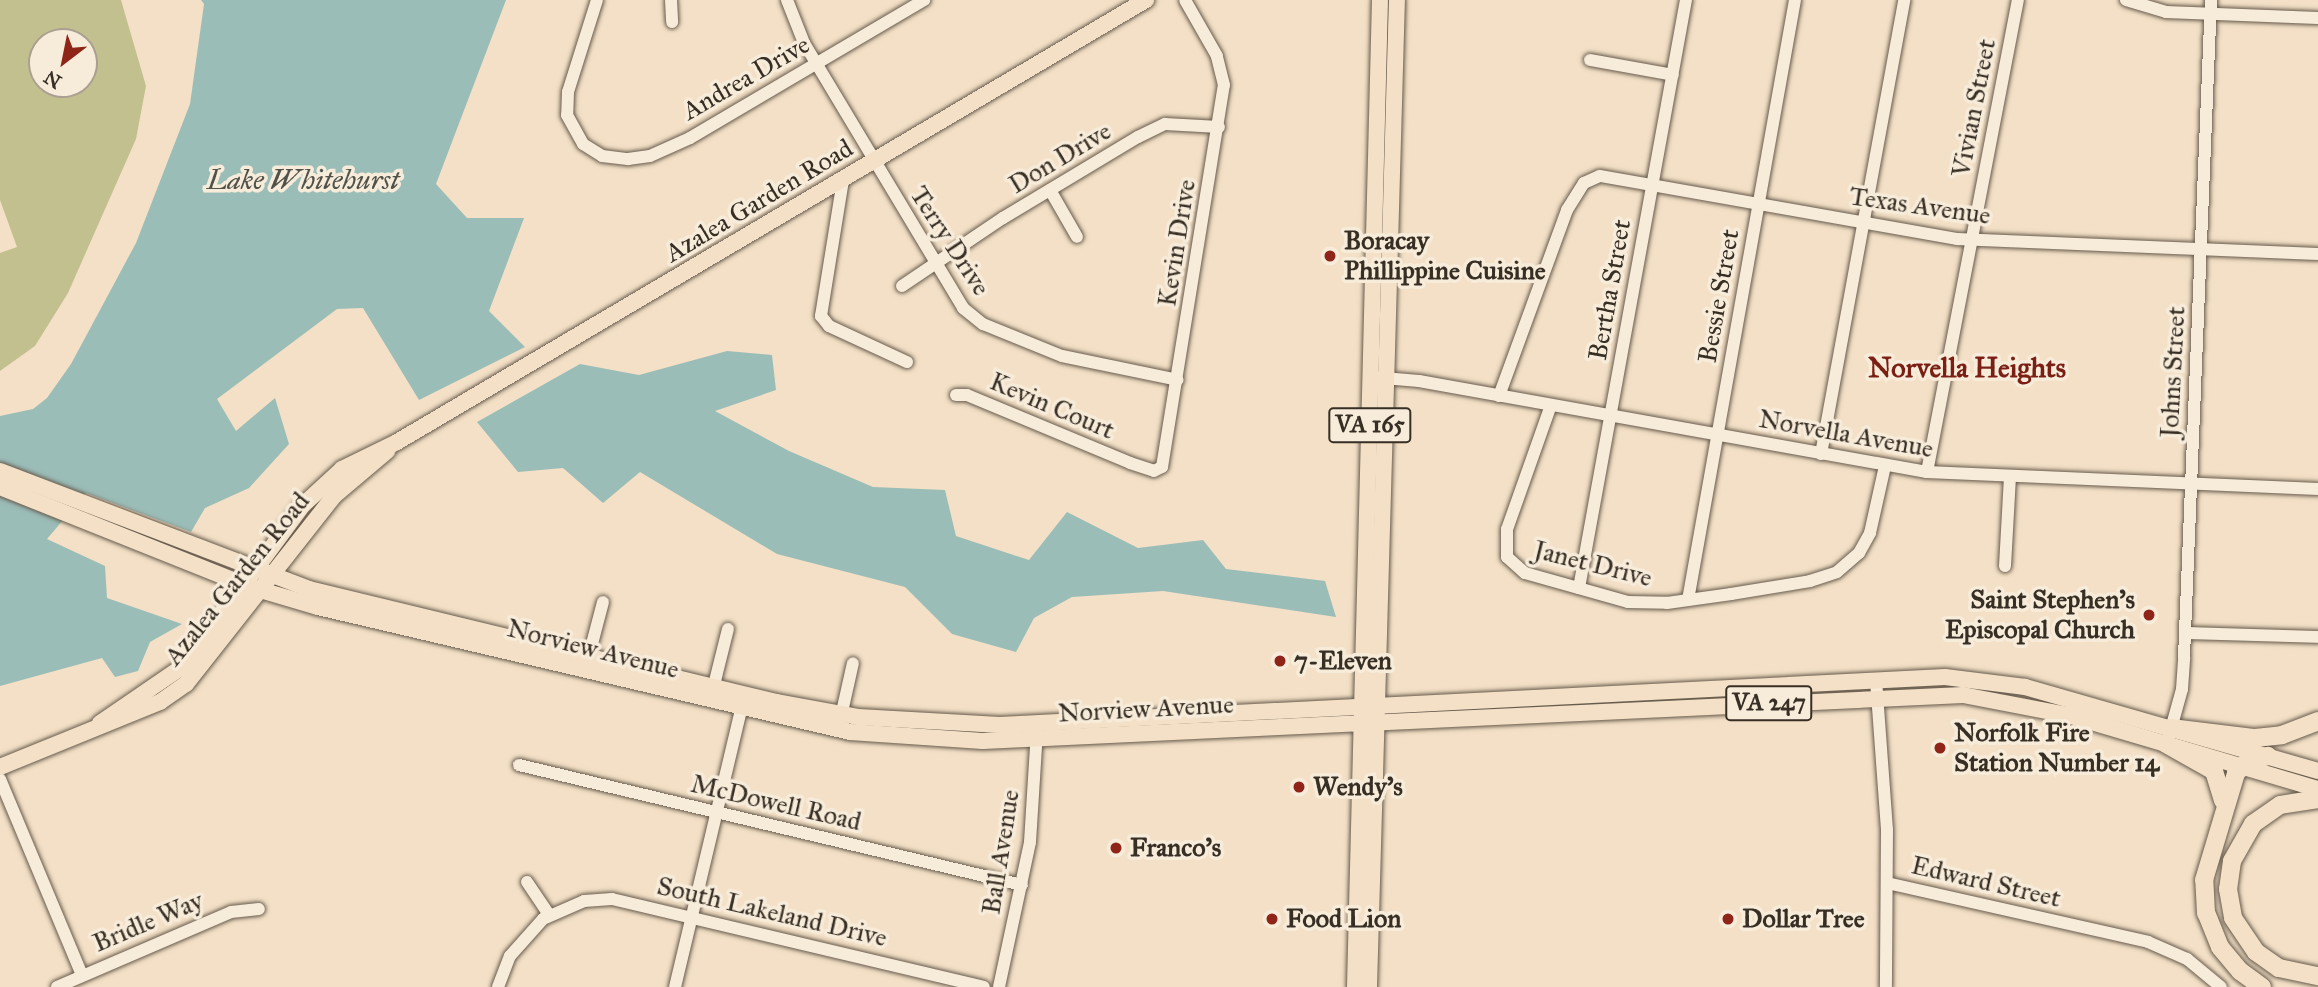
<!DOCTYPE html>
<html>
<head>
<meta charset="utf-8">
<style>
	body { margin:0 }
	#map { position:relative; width:2318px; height:987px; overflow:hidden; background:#f3e0c6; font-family:"IM FELL Great Primer",serif }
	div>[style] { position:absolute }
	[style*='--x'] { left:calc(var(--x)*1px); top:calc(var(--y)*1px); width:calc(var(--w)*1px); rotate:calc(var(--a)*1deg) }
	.green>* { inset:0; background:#c3c090 }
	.water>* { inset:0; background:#9bbdb8 }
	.roads { filter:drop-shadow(0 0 2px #665a4c) drop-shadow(0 0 2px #665a4c) }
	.minor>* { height:12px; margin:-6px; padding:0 6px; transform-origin:6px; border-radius:6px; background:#f7ebda }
	.major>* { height:16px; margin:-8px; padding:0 8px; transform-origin:8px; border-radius:8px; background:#f3e0c6 }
	.highway>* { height:18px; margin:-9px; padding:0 9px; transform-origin:9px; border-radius:9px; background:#f3e0c6 }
	.dots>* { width:19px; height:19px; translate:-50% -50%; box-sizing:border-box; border:4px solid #f7ebda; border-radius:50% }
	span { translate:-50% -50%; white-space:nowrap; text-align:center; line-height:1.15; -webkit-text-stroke:7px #f7ebda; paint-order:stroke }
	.shield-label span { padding:2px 5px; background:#f7ebda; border:2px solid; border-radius:5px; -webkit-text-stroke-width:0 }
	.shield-label { font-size:24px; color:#372e24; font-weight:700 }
	.street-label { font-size:26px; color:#372e24 }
	.poi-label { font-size:26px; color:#372e24; font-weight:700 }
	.left { translate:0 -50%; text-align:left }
	.right { translate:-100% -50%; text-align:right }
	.water-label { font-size:28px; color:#505249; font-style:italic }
	.neighbourhood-label { font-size:28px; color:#7a1f14; font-weight:700 }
	.north { position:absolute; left:28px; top:28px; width:70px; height:70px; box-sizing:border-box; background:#f7ebda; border:2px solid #aa9f91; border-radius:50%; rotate:212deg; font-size:19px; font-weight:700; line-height:28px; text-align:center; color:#372e24 }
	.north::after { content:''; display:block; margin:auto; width:24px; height:32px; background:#8f2418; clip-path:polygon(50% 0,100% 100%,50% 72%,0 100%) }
</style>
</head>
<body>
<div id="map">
	<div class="green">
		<i style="clip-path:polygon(evenodd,0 0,121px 0,146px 86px,136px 139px,68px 293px,35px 346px,0 371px,0 253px,17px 247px,0 200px,0 0,42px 42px,84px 42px,84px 84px,42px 84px,42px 42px)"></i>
	</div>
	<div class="water">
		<i style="clip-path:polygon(201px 0,506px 0,436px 184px,467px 218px,524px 218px,489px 311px,525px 347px,419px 400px,363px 308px,337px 309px,217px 399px,236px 431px,275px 398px,289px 444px,249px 488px,205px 508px,191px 532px,86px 493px,47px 539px,105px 566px,107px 598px,182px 624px,150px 642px,138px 671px,115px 677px,102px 658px,0 686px,0 416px,33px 409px,47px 398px,71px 364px,136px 243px,190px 104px,204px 4px)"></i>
		<i style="clip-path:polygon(727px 351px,772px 355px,776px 390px,715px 411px,789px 451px,873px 487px,945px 490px,956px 536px,1029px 560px,1067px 512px,1138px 548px,1203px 540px,1226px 569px,1325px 581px,1336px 617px,1163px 591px,1072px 597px,1034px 618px,1016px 652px,952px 634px,905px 587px,777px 554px,640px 472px,603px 503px,563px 468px,518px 472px,477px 422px,580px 364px,639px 375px)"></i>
	</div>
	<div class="roads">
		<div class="minor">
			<i style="--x:597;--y:0;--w:96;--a:107.5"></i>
			<i style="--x:568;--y:92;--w:23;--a:92"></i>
			<i style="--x:567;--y:115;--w:33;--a:61"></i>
			<i style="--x:583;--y:144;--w:22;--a:32"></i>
			<i style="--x:602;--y:156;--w:26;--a:7"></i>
			<i style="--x:628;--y:159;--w:22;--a:-8"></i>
			<i style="--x:650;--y:156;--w:44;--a:-24.2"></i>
			<i style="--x:690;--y:138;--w:272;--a:-30.5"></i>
			<i style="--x:671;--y:0;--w:22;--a:87"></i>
			<i style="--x:787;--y:0;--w:46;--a:68.4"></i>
			<i style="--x:804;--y:43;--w:309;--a:59"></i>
			<i style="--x:963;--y:308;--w:26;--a:39"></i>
			<i style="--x:983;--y:324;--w:85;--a:22.1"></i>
			<i style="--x:1062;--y:356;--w:118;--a:11.7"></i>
			<i style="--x:2126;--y:0;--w:42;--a:16.7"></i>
			<i style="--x:2166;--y:12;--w:152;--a:2.3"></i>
			<i style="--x:1590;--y:60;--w:84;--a:10.2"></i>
			<i style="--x:843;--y:180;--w:138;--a:99.2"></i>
			<i style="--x:821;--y:316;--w:13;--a:51"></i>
			<i style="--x:829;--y:326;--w:86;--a:24.8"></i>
			<i style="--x:1050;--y:190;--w:54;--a:60.1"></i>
			<i style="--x:902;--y:286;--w:122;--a:-34"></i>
			<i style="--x:1003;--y:218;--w:157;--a:-31"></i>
			<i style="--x:1138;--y:137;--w:30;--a:-26"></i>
			<i style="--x:1165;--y:124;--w:54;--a:3.2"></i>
			<i style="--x:1372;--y:377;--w:47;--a:4.9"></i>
			<i style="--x:1419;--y:381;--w:516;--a:10.16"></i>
			<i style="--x:1927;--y:472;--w:391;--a:2.5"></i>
			<i style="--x:956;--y:395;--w:11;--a:0"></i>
			<i style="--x:967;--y:395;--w:177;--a:22.6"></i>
			<i style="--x:1130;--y:463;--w:25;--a:18"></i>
			<i style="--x:1154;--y:471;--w:9;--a:-27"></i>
			<i style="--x:1162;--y:467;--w:387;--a:-80.8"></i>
			<i style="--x:1224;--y:85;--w:30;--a:-104"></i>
			<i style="--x:1217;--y:56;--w:64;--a:-119.7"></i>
			<i style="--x:1499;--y:396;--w:198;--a:-69.9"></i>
			<i style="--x:1567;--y:210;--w:32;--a:-58"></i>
			<i style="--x:1584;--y:183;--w:17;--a:-24"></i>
			<i style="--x:1600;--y:176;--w:363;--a:10"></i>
			<i style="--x:1957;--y:239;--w:361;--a:2.4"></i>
			<i style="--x:1551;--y:405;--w:132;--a:109.5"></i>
			<i style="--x:1507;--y:529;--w:28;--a:90"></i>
			<i style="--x:1507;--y:557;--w:24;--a:42"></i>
			<i style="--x:1525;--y:573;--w:107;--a:15.7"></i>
			<i style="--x:1628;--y:602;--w:39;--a:1"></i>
			<i style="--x:1667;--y:603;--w:65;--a:-8"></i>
			<i style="--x:1731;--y:594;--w:80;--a:-9.3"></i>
			<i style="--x:1810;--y:581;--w:28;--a:-18"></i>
			<i style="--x:1837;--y:572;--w:29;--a:-41"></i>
			<i style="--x:1859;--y:553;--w:23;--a:-61"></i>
			<i style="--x:1870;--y:533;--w:69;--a:-77.4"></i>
			<i style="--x:1821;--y:454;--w:462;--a:-79.6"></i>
			<i style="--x:1927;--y:472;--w:481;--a:-79.1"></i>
			<i style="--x:2005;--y:566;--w:89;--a:-86.8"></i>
			<i style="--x:1579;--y:588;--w:598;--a:-79.69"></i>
			<i style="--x:1688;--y:600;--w:609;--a:-79.89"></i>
			<i style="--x:2185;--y:633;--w:133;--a:1.7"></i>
			<i style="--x:587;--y:663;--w:63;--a:-75.3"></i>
			<i style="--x:1876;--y:680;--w:150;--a:85.8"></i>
			<i style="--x:1887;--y:830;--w:157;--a:90.4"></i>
			<i style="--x:712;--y:693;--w:66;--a:-76"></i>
			<i style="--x:840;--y:721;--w:59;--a:-77.4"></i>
			<i style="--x:2169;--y:736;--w:49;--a:-74.5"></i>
			<i style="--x:2182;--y:689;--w:32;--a:-86"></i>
			<i style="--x:2184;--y:657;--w:658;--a:-87.65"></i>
			<i style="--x:519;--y:765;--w:517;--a:13.42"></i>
			<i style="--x:0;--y:779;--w:212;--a:67.3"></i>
			<i style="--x:527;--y:882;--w:40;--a:56"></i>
			<i style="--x:1887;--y:883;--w:268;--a:12.7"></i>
			<i style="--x:2148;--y:942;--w:43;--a:23.6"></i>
			<i style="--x:2187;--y:959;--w:44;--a:39.5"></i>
			<i style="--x:57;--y:987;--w:189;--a:-23.3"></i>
			<i style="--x:231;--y:912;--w:28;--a:-6"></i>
			<i style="--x:498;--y:987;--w:33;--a:-69"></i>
			<i style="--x:510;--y:956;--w:50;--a:-48.3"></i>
			<i style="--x:543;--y:919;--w:45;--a:-23.7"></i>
			<i style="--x:584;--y:901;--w:28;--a:-4"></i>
			<i style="--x:612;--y:899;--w:382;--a:13.3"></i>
			<i style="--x:675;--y:987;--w:297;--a:-76.6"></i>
			<i style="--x:999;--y:987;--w:148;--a:-77.9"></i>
			<i style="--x:1030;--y:842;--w:111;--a:-86.4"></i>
		</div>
		<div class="major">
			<i style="--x:0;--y:471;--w:331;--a:20.9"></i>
			<i style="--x:309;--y:589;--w:481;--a:13.6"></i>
			<i style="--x:777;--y:702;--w:82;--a:10.5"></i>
			<i style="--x:858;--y:717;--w:142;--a:3.2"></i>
			<i style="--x:1000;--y:725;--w:946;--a:-2.91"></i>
			<i style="--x:1945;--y:677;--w:81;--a:7.1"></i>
			<i style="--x:2025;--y:687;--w:305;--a:16"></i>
			<i style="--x:0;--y:487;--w:266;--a:21.8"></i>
			<i style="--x:247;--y:586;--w:74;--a:16.5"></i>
			<i style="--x:318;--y:607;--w:546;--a:13.22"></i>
			<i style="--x:850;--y:732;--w:133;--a:3.9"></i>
			<i style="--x:983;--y:741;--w:981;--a:-2.69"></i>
			<i style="--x:1963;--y:695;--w:107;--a:10.8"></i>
			<i style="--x:2068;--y:715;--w:261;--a:16.5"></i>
			<i style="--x:100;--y:723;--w:103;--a:-34.3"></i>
			<i style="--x:185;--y:665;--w:199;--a:-53.6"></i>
			<i style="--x:303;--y:505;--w:53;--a:-42.7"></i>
			<i style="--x:342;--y:469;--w:61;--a:-26.1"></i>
			<i style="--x:397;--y:442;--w:870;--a:-30.55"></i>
			<i style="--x:0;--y:767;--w:173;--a:-22.1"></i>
			<i style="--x:160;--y:702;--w:32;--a:-35"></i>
			<i style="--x:186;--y:684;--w:239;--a:-51.8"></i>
			<i style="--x:334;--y:496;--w:70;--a:-40.3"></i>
			<i style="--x:1355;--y:987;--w:987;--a:-88.55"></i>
			<i style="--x:1369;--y:987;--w:987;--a:-88.38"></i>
		</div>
		<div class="highway">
			<i style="--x:2171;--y:728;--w:85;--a:6.8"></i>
			<i style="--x:2255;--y:738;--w:27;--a:-6"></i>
			<i style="--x:2282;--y:735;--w:39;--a:-21"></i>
			<i style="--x:2166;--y:744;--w:55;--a:29.4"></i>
			<i style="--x:2214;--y:771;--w:31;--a:73"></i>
			<i style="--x:2318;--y:799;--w:38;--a:171"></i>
			<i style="--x:2280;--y:805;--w:33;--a:145"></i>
			<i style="--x:2253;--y:824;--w:43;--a:119.6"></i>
			<i style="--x:2232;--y:861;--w:28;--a:98"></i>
			<i style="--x:2228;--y:889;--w:29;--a:80"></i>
			<i style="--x:2233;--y:918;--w:41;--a:55.9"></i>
			<i style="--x:2256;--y:952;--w:28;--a:35"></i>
			<i style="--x:2279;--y:968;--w:40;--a:12"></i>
			<i style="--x:2262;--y:987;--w:27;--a:-144"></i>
			<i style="--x:2240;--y:971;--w:31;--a:-130"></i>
			<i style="--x:2220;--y:947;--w:37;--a:-112"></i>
			<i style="--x:2206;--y:913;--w:33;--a:-93"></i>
			<i style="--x:2204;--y:880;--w:112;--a:-73.3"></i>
			<i style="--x:2236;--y:773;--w:14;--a:-45"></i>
			<i style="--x:2246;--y:763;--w:23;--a:-18"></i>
		</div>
	</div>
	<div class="dots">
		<i style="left:1330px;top:256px;background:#8f2418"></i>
		<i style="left:2149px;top:615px;background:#8f2418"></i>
		<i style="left:1280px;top:661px;background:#8f2418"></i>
		<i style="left:1940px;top:748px;background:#8f2418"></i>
		<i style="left:1299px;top:787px;background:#8f2418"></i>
		<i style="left:1116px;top:848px;background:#8f2418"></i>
		<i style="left:1272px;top:919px;background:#8f2418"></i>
		<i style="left:1728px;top:919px;background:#8f2418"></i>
	</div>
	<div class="shield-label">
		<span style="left:1370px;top:425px">VA 165</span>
		<span style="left:1769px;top:703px">VA 247</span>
	</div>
	<div class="street-label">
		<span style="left:746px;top:78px;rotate:-30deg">Andrea Drive</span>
		<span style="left:1974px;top:108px;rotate:-79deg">Vivian Street</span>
		<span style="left:1060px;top:158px;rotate:-31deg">Don Drive</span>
		<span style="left:759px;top:201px;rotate:-31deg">Azalea Garden Road</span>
		<span style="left:1920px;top:206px;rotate:8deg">Texas Avenue</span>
		<span style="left:950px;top:241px;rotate:57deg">Terry Drive</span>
		<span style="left:1177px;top:243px;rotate:-81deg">Kevin Drive</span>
		<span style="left:1610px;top:290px;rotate:-80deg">Bertha Street</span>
		<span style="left:1719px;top:296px;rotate:-80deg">Bessie Street</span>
		<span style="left:2173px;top:372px;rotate:-87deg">Johns Street</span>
		<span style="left:1052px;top:406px;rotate:23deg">Kevin Court</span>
		<span style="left:1846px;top:434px;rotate:10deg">Norvella Avenue</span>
		<span style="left:1593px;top:564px;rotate:14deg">Janet Drive</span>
		<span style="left:237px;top:579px;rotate:-51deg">Azalea Garden Road</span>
		<span style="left:593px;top:649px;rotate:14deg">Norview Avenue</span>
		<span style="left:1146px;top:709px;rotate:-3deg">Norview Avenue</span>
		<span style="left:776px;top:803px;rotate:13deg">McDowell Road</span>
		<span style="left:1001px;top:852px;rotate:-81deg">Ball Avenue</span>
		<span style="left:1986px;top:882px;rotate:13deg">Edward Street</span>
		<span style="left:772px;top:912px;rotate:13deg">South Lakeland Drive</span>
		<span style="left:148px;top:922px;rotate:-23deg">Bridle Way</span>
	</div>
	<div class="poi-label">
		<span class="left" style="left:1344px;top:256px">Boracay<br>Phillippine Cuisine</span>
		<span class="right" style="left:2135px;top:615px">Saint Stephen's<br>Episcopal Church</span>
		<span class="left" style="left:1294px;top:661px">7-Eleven</span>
		<span class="left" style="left:1954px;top:748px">Norfolk Fire<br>Station Number 14</span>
		<span class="left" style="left:1313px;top:787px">Wendy's</span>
		<span class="left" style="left:1130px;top:848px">Franco's</span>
		<span class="left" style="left:1286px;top:919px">Food Lion</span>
		<span class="left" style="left:1742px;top:919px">Dollar Tree</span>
	</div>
	<div class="water-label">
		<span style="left:303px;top:180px">Lake Whitehurst</span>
	</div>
	<div class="neighbourhood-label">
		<span style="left:1967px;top:368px">Norvella Heights</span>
	</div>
	<div class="north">N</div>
</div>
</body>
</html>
